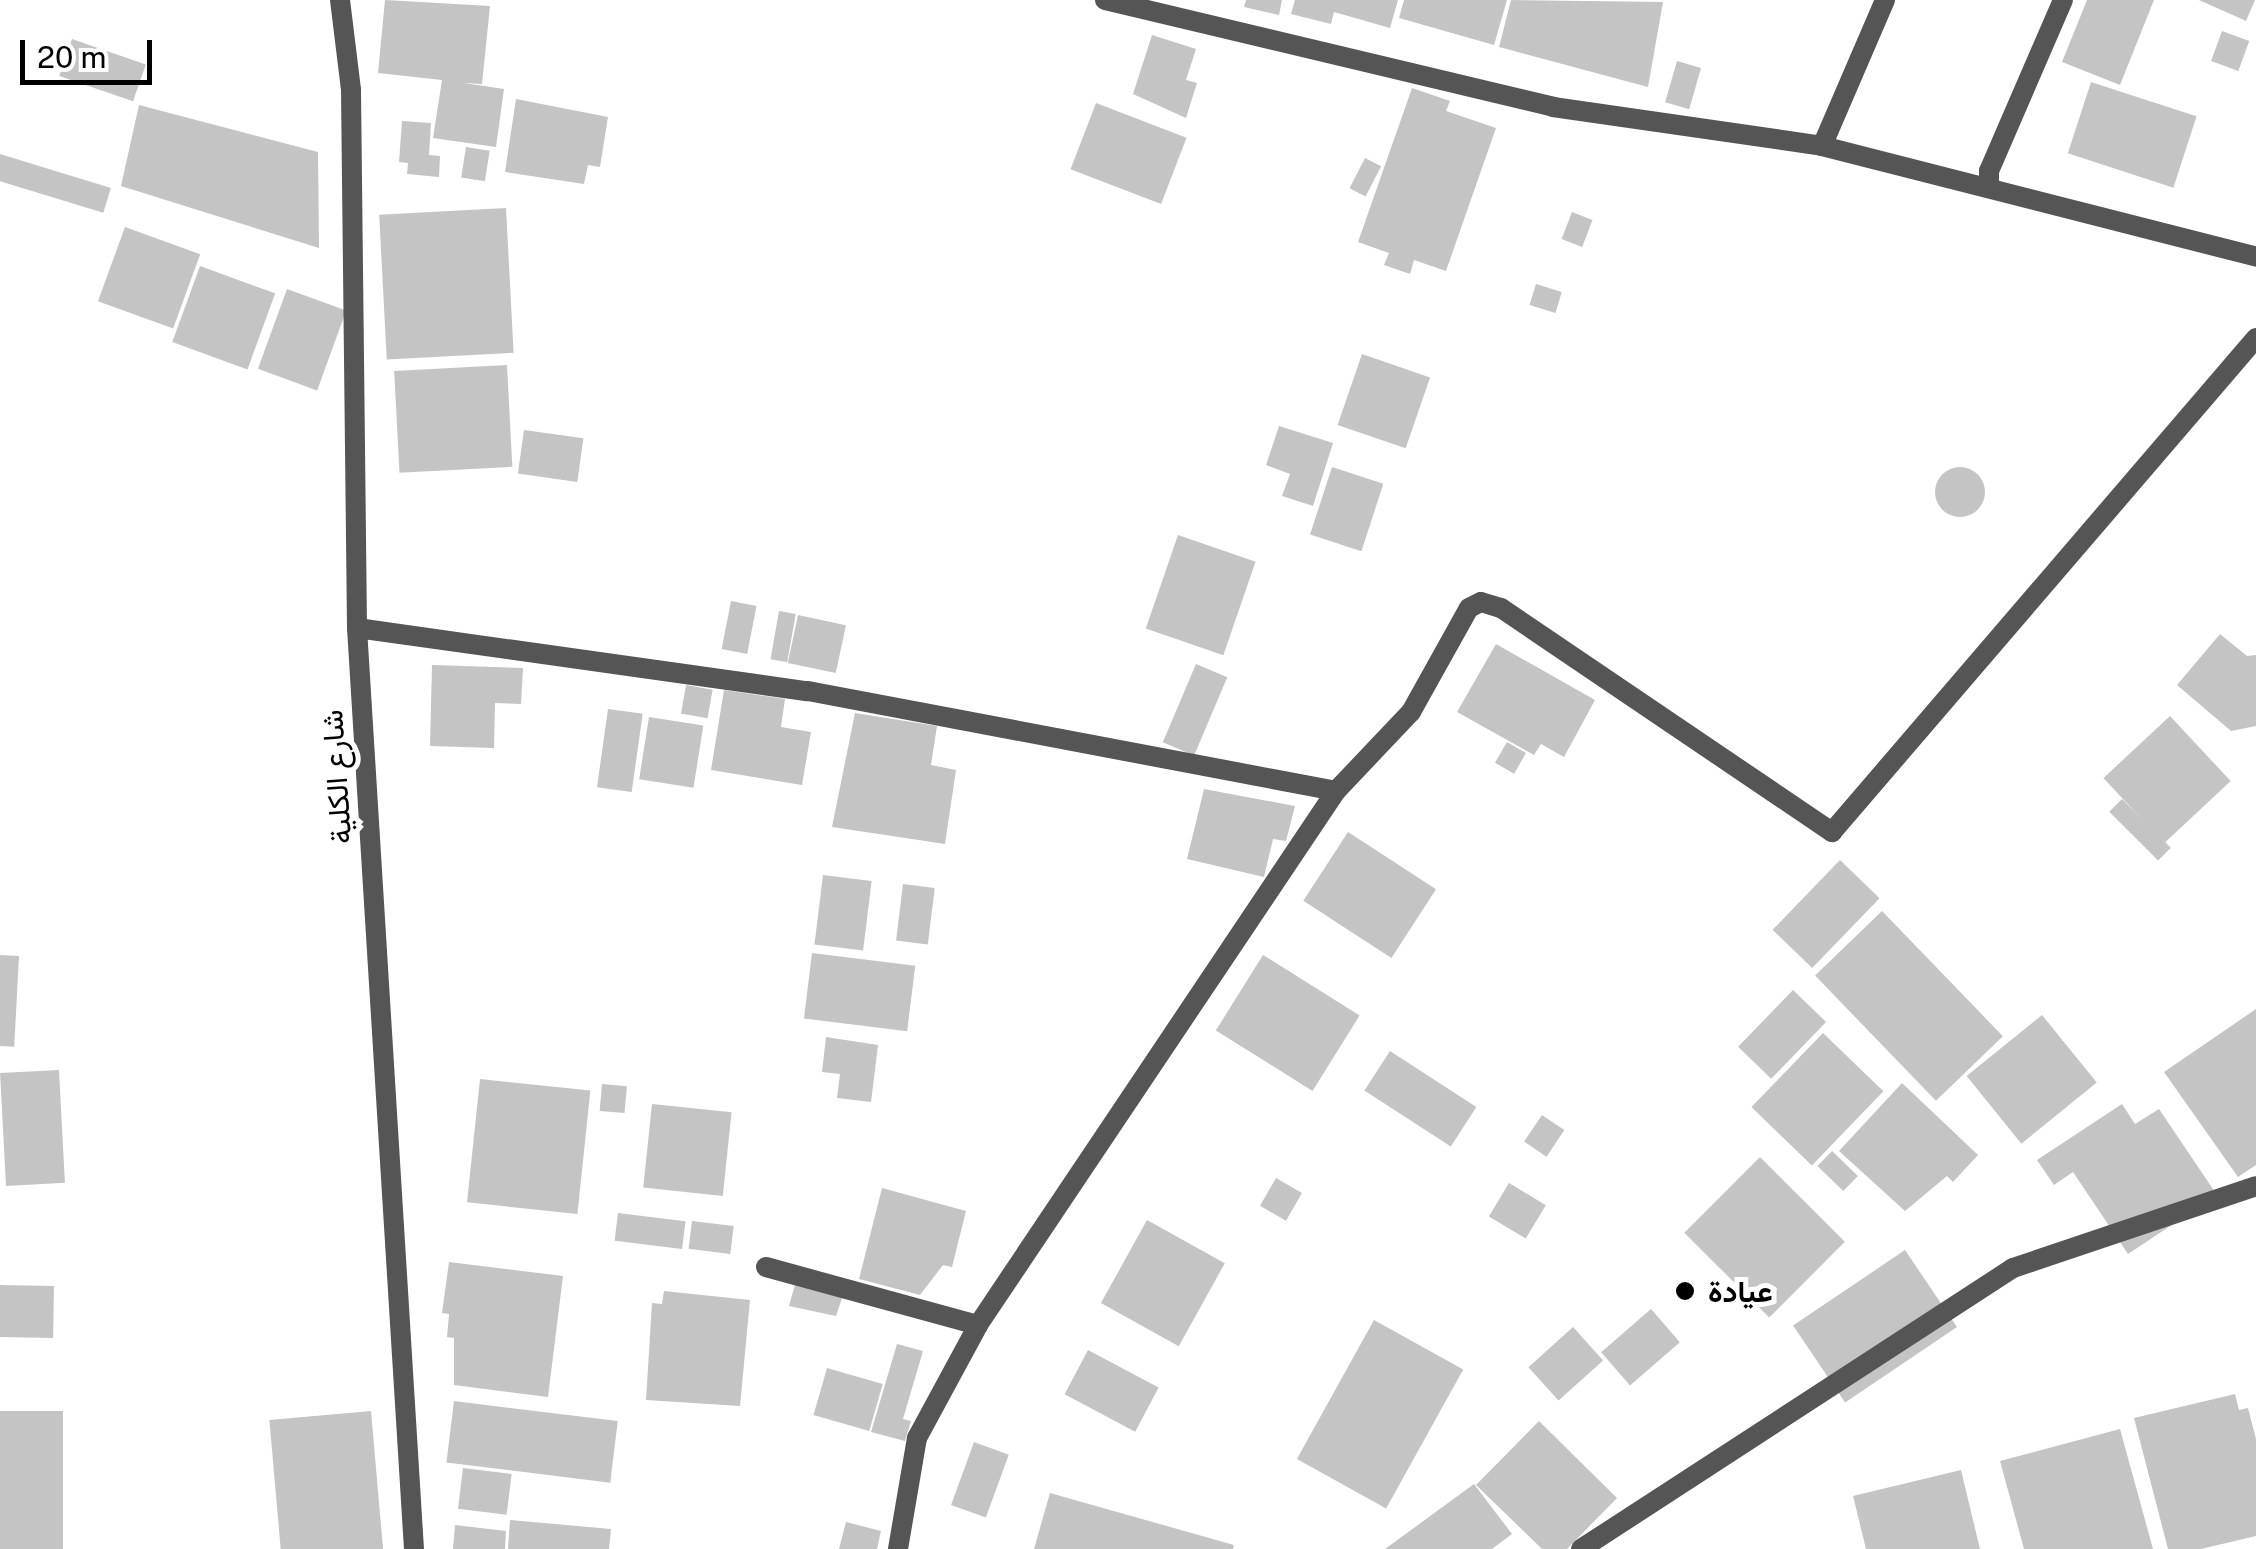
<!DOCTYPE html>
<html>
<head>
<meta charset="utf-8">
<style>
	body { margin:0 }
	#map { position:relative; width:2256px; height:1549px; overflow:hidden; background:#fff; font-family:"Public Sans",Vazirmatn,sans-serif }
	div>[style] { position:absolute }
	[style*='--x'] { left:calc(var(--x)*1px); top:calc(var(--y)*1px); width:calc(var(--w)*1px); rotate:calc(var(--a)*1deg) }
	.building>* { inset:0; background:#c4c4c4; transform-origin:0 0 }
	.round { border-radius:50% }
	.service>* { height:20px; margin:-10px; padding:0 10px; transform-origin:10px; border-radius:10px; background:#555 }
	.minor>* { height:20px; margin:-10px; padding:0 10px; transform-origin:10px; border-radius:10px; background:#555 }
	.tertiary>* { height:20px; margin:-10px; padding:0 10px; transform-origin:10px; border-radius:10px; background:#555 }
	.dots>* { width:28px; height:28px; translate:-50% -50%; box-sizing:border-box; border:5px solid #fff; border-radius:50% }
	span { translate:-50% -50%; white-space:nowrap; text-align:center; line-height:1.15; -webkit-text-stroke:10px #fff; paint-order:stroke }
	.street-label { font-size:30px; color:#000 }
	.poi-label { font-size:30px; color:#000; font-weight:700 }
	.left { translate:0 -50%; text-align:left }
	.scale { position:absolute; left:20px; top:40px; width:132px; height:45px; box-sizing:border-box; border:5px solid #000; border-top:0; padding-left:12px; font-size:30px; line-height:35px; white-space:nowrap; color:#000; -webkit-text-stroke:8px #fff; paint-order:stroke }
</style>
</head>
<body>
<div id="map">
	<div class="building">
		<i style="clip-path:polygon(385px 0,490px 6px,482px 84px,464px 83px,504px 89px,496px 147px,433px 138px,442px 80px,378px 73px)"></i>
		<i style="clip-path:polygon(1246px 0,1282px 0,1279px 15px,1244px 7px)"></i>
		<i style="clip-path:polygon(1295px 0,1398px 0,1390px 28px,1334px 12px,1331px 24px,1291px 14px)"></i>
		<i style="clip-path:polygon(1404px 0,1507px 0,1494px 45px,1399px 18px)"></i>
		<i style="clip-path:polygon(1511px 0,1663px 2px,1648px 87px,1499px 47px)"></i>
		<i style="clip-path:polygon(2087px 0,2154px 0,2120px 85px,2062px 62px)"></i>
		<i style="clip-path:polygon(2199px 0,2255px 0,2246px 21px)"></i>
		<i style="left:2222px;top:31px;width:29px;height:32px;rotate:20deg"></i>
		<i style="clip-path:polygon(1152px 35px,1196px 49px,1186px 80px,1197px 83px,1186px 118px,1133px 94px)"></i>
		<i style="left:72px;top:39px;width:78px;height:39px;rotate:19deg"></i>
		<i style="left:1677px;top:61px;width:25px;height:43px;rotate:16deg"></i>
		<i style="left:2091px;top:82px;width:111px;height:75px;rotate:18deg"></i>
		<i style="clip-path:polygon(1412px 88px,1450px 101px,1446px 111px,1496px 128px,1446px 271px,1414px 260px,1410px 274px,1384px 265px,1389px 253px,1358px 242px)"></i>
		<i style="clip-path:polygon(516px 99px,608px 117px,600px 167px,588px 165px,584px 184px,505px 172px)"></i>
		<i style="left:1096px;top:103px;width:97px;height:71px;rotate:21deg"></i>
		<i style="clip-path:polygon(139px 105px,318px 152px,319px 248px,121px 186px)"></i>
		<i style="clip-path:polygon(402px 121px,431px 123px,429px 155px,440px 156px,439px 177px,407px 174px,408px 163px,399px 162px)"></i>
		<i style="left:466px;top:147px;width:24px;height:31px;rotate:9deg"></i>
		<i style="left:0;top:154px;width:116px;height:26px;rotate:17deg"></i>
		<i style="left:1365px;top:158px;width:18px;height:34px;rotate:27deg"></i>
		<i style="left:506px;top:208px;width:145px;height:127px;rotate:87deg"></i>
		<i style="left:1572px;top:212px;width:22px;height:29px;rotate:21deg"></i>
		<i style="left:125px;top:227px;width:80px;height:79px;rotate:20deg"></i>
		<i style="left:200px;top:266px;width:80px;height:81px;rotate:20deg"></i>
		<i style="left:1536px;top:284px;width:27px;height:22px;rotate:17deg"></i>
		<i style="left:287px;top:289px;width:63px;height:85px;rotate:20deg"></i>
		<i style="left:1362px;top:354px;width:72px;height:75px;rotate:19deg"></i>
		<i style="left:507px;top:365px;width:102px;height:113px;rotate:87deg"></i>
		<i style="clip-path:polygon(1279px 426px,1333px 443px,1313px 506px,1282px 496px,1290px 474px,1266px 465px)"></i>
		<i style="left:524px;top:430px;width:60px;height:44px;rotate:8deg"></i>
		<i class="round" style="left:1935px;top:467px;width:50px;height:50px"></i>
		<i style="left:1332px;top:467px;width:54px;height:71px;rotate:18deg"></i>
		<i style="left:1178px;top:535px;width:82px;height:99px;rotate:19deg"></i>
		<i style="left:731px;top:601px;width:26px;height:49px;rotate:11deg"></i>
		<i style="left:779px;top:611px;width:17px;height:49px;rotate:10deg"></i>
		<i style="left:798px;top:615px;width:49px;height:49px;rotate:12deg"></i>
		<i style="clip-path:polygon(2220px 634px,2247px 656px,2256px 655px,2256px 726px,2231px 731px,2177px 685px)"></i>
		<i style="clip-path:polygon(1496px 644px,1595px 700px,1564px 757px,1541px 744px,1534px 755px,1457px 712px)"></i>
		<i style="left:1196px;top:664px;width:34px;height:85px;rotate:23deg"></i>
		<i style="clip-path:polygon(432px 665px,523px 668px,521px 704px,495px 703px,494px 748px,430px 746px)"></i>
		<i style="left:686px;top:685px;width:27px;height:29px;rotate:10deg"></i>
		<i style="clip-path:polygon(724px 690px,785px 699px,781px 727px,811px 732px,802px 785px,711px 770px)"></i>
		<i style="left:608px;top:709px;width:35px;height:79px;rotate:8deg"></i>
		<i style="clip-path:polygon(855px 713px,937px 726px,931px 765px,956px 770px,945px 844px,832px 827px)"></i>
		<i style="left:2170px;top:716px;width:89px;height:91px;rotate:47deg"></i>
		<i style="left:649px;top:717px;width:55px;height:63px;rotate:9deg"></i>
		<i style="left:1507px;top:742px;width:22px;height:24px;rotate:30deg"></i>
		<i style="clip-path:polygon(1204px 789px,1295px 806px,1286px 841px,1273px 839px,1264px 877px,1187px 859px)"></i>
		<i style="left:2122px;top:799px;width:69px;height:18px;rotate:45deg"></i>
		<i style="left:1348px;top:832px;width:105px;height:82px;rotate:33deg"></i>
		<i style="left:1840px;top:860px;width:55px;height:97px;rotate:44deg"></i>
		<i style="left:823px;top:875px;width:49px;height:70px;rotate:7deg"></i>
		<i style="left:903px;top:884px;width:32px;height:57px;rotate:7deg"></i>
		<i style="left:1882px;top:911px;width:174px;height:93px;rotate:46deg"></i>
		<i style="left:812px;top:953px;width:104px;height:66px;rotate:7deg"></i>
		<i style="left:0;top:955px;width:19px;height:91px;rotate:3deg"></i>
		<i style="left:1263px;top:955px;width:114px;height:89px;rotate:32deg"></i>
		<i style="left:1793px;top:990px;width:46px;height:79px;rotate:44deg"></i>
		<i style="clip-path:polygon(2256px 1009px,2256px 1165px,2238px 1177px,2164px 1072px)"></i>
		<i style="left:2042px;top:1015px;width:87px;height:97px;rotate:51deg"></i>
		<i style="left:1823px;top:1033px;width:84px;height:103px;rotate:44deg"></i>
		<i style="clip-path:polygon(826px 1037px,878px 1045px,871px 1102px,837px 1098px,840px 1074px,822px 1072px)"></i>
		<i style="left:1390px;top:1051px;width:103px;height:47px;rotate:33deg"></i>
		<i style="left:59px;top:1070px;width:113px;height:59px;rotate:87deg"></i>
		<i style="left:480px;top:1079px;width:111px;height:124px;rotate:6deg"></i>
		<i style="clip-path:polygon(1902px 1083px,1978px 1155px,1953px 1182px,1947px 1176px,1905px 1211px,1839px 1151px)"></i>
		<i style="left:602px;top:1084px;width:25px;height:27px;rotate:5deg"></i>
		<i style="left:652px;top:1104px;width:80px;height:84px;rotate:6deg"></i>
		<i style="clip-path:polygon(2122px 1104px,2135px 1124px,2159px 1109px,2217px 1195px,2128px 1254px,2073px 1172px,2054px 1185px,2037px 1160px)"></i>
		<i style="left:1542px;top:1115px;width:27px;height:32px;rotate:34deg"></i>
		<i style="left:1832px;top:1151px;width:36px;height:21px;rotate:44deg"></i>
		<i style="left:1760px;top:1157px;width:120px;height:107px;rotate:45deg"></i>
		<i style="left:1276px;top:1178px;width:30px;height:32px;rotate:30deg"></i>
		<i style="left:1509px;top:1183px;width:43px;height:39px;rotate:31deg"></i>
		<i style="clip-path:polygon(882px 1188px,966px 1211px,952px 1267px,943px 1265px,920px 1295px,859px 1279px)"></i>
		<i style="left:618px;top:1213px;width:68px;height:28px;rotate:7deg"></i>
		<i style="left:1147px;top:1220px;width:89px;height:95px;rotate:29deg"></i>
		<i style="left:692px;top:1221px;width:42px;height:28px;rotate:7deg"></i>
		<i style="left:1905px;top:1250px;width:93px;height:135px;rotate:56deg"></i>
		<i style="clip-path:polygon(449px 1262px,563px 1276px,548px 1397px,454px 1385px,454px 1338px,447px 1337px,449px 1314px,442px 1313px)"></i>
		<i style="clip-path:polygon(796px 1281px,843px 1295px,836px 1316px,789px 1306px)"></i>
		<i style="left:0;top:1285px;width:54px;height:52px;rotate:1deg"></i>
		<i style="clip-path:polygon(664px 1291px,750px 1300px,740px 1406px,646px 1400px,652px 1303px,662px 1304px)"></i>
		<i style="left:1651px;top:1309px;width:44px;height:66px;rotate:49deg"></i>
		<i style="left:1374px;top:1320px;width:102px;height:159px;rotate:29deg"></i>
		<i style="left:1573px;top:1327px;width:45px;height:60px;rotate:48deg"></i>
		<i style="clip-path:polygon(897px 1344px,923px 1351px,903px 1419px,911px 1421px,905px 1441px,871px 1432px)"></i>
		<i style="left:1088px;top:1350px;width:80px;height:50px;rotate:28deg"></i>
		<i style="left:827px;top:1368px;width:58px;height:49px;rotate:16deg"></i>
		<i style="clip-path:polygon(2235px 1394px,2239px 1410px,2248px 1408px,2256px 1439px,2256px 1536px,2201px 1549px,2168px 1549px,2134px 1418px)"></i>
		<i style="left:454px;top:1401px;width:165px;height:62px;rotate:7deg"></i>
		<i style="left:0;top:1411px;width:63px;height:138px"></i>
		<i style="left:371px;top:1411px;width:139px;height:102px;rotate:85deg"></i>
		<i style="clip-path:polygon(1539px 1421px,1617px 1498px,1567px 1549px,1542px 1549px,1476px 1485px)"></i>
		<i style="clip-path:polygon(2120px 1429px,2153px 1549px,2024px 1549px,2000px 1461px)"></i>
		<i style="left:974px;top:1442px;width:37px;height:67px;rotate:20deg"></i>
		<i style="left:463px;top:1468px;width:49px;height:41px;rotate:7deg"></i>
		<i style="clip-path:polygon(1961px 1470px,1980px 1549px,1866px 1549px,1853px 1496px)"></i>
		<i style="clip-path:polygon(1474px 1484px,1512px 1534px,1492px 1549px,1385px 1549px)"></i>
		<i style="clip-path:polygon(1050px 1493px,1234px 1545px,1233px 1549px,1034px 1549px)"></i>
		<i style="clip-path:polygon(510px 1520px,611px 1529px,609px 1549px,508px 1549px)"></i>
		<i style="clip-path:polygon(846px 1522px,881px 1531px,877px 1549px,839px 1549px)"></i>
		<i style="clip-path:polygon(455px 1525px,506px 1531px,505px 1549px,453px 1549px)"></i>
	</div>
	<div class="service">
		<i style="--x:357;--y:628;--w:455;--a:8"></i>
		<i style="--x:808;--y:691;--w:537;--a:10.72"></i>
		<i style="--x:766;--y:1267;--w:220;--a:15.3"></i>
	</div>
	<div class="minor">
		<i style="--x:1105;--y:0;--w:461;--a:13.4"></i>
		<i style="--x:1553;--y:107;--w:272;--a:8.2"></i>
		<i style="--x:1885;--y:0;--w:159;--a:113.3"></i>
		<i style="--x:1822;--y:146;--w:448;--a:14.3"></i>
		<i style="--x:1989;--y:188;--w:17;--a:-90"></i>
		<i style="--x:1989;--y:171;--w:186;--a:-66.6"></i>
		<i style="--x:898;--y:1549;--w:113;--a:-80.3"></i>
		<i style="--x:917;--y:1438;--w:128;--a:-61.6"></i>
		<i style="--x:978;--y:1325;--w:643;--a:-56.16"></i>
		<i style="--x:1336;--y:791;--w:109;--a:-46.5"></i>
		<i style="--x:1411;--y:712;--w:119;--a:-60.9"></i>
		<i style="--x:1469;--y:608;--w:13;--a:-27"></i>
		<i style="--x:1481;--y:602;--w:21;--a:17"></i>
		<i style="--x:1501;--y:608;--w:400;--a:34.1"></i>
		<i style="--x:1832;--y:832;--w:651;--a:-49.36"></i>
		<i style="--x:1581;--y:1549;--w:515;--a:-33.04"></i>
		<i style="--x:2013;--y:1268;--w:256;--a:-18.6"></i>
	</div>
	<div class="tertiary">
		<i style="--x:340;--y:0;--w:91;--a:83"></i>
		<i style="--x:351;--y:90;--w:538;--a:89.36"></i>
		<i style="--x:357;--y:628;--w:923;--a:86.46"></i>
	</div>
	<div class="dots">
		<i style="left:1685px;top:1291px;background:#000"></i>
	</div>
	<div class="street-label">
		<span style="left:336px;top:777px;rotate:-94deg">شارع الكلية</span>
	</div>
	<div class="poi-label">
		<span class="left" style="left:1708px;top:1291px">عيادة</span>
	</div>
	<div class="scale">20 m</div>
</div>
</body>
</html>
